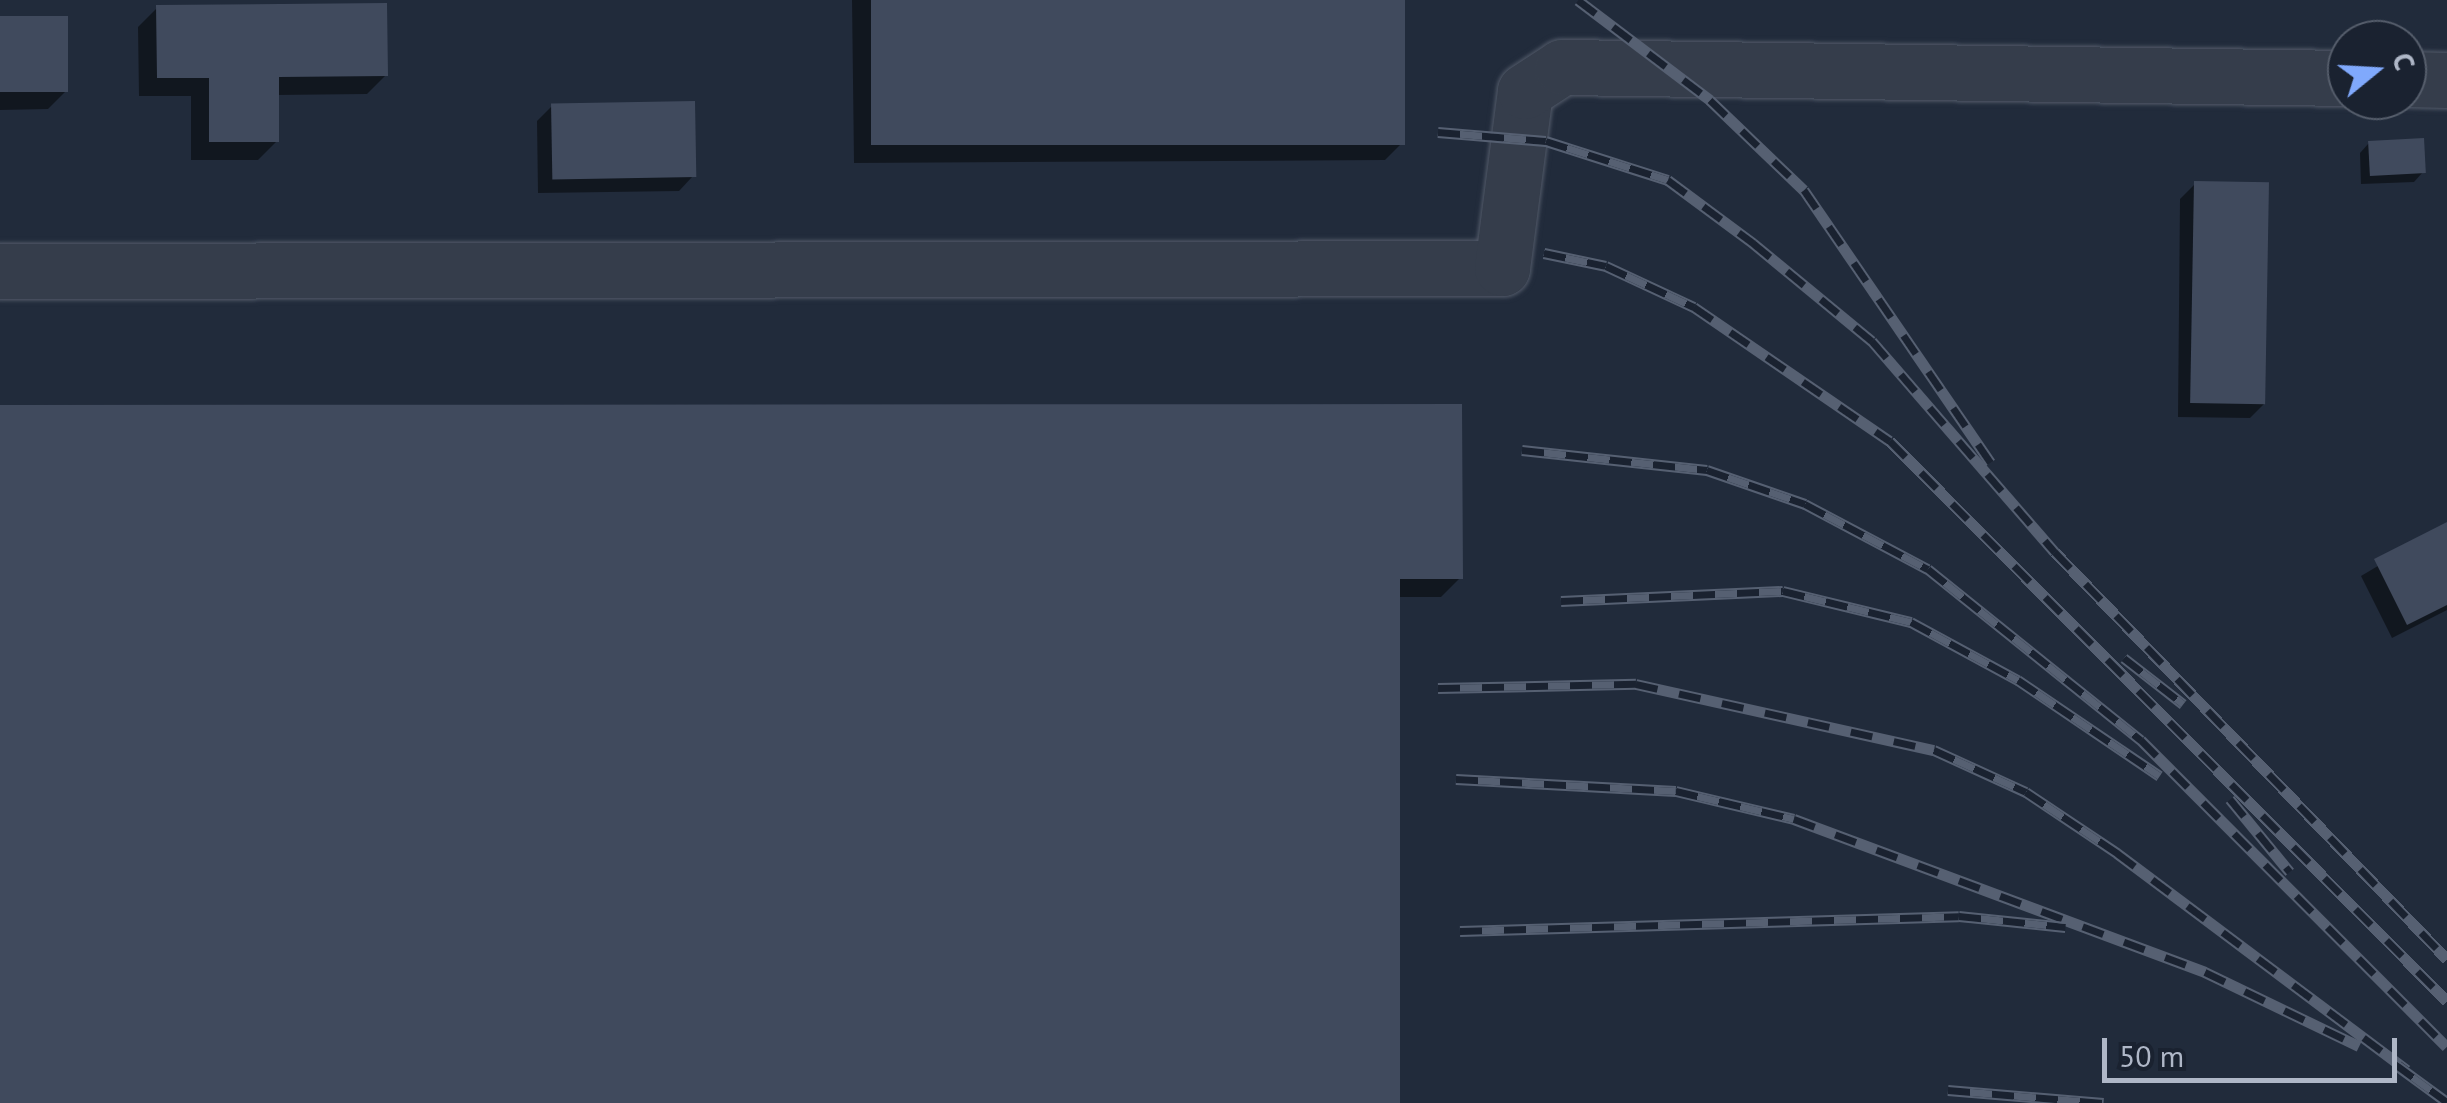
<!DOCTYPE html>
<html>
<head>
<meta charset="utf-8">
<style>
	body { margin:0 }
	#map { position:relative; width:2447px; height:1103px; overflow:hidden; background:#212b3b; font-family:"PT Sans",sans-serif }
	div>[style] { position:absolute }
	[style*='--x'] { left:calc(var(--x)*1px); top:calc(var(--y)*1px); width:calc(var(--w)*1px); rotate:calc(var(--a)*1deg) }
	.shadow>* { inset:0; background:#0007 }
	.building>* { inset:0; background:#404a5d; transform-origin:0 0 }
	.roads { filter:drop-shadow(0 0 2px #525a69) drop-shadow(0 0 2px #525a69) }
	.minor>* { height:55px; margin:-27.5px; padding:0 27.5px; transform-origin:27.5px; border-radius:27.5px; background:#353d4b }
	.rail>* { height:11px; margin-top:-5.5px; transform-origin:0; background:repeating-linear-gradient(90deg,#1a2230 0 22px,#566072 0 44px); box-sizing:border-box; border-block:2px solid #566072 }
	span { translate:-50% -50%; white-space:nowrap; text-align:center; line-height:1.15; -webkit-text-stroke:8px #1a2230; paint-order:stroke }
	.north { position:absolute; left:2327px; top:20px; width:100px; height:100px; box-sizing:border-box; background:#1a2230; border:2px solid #565e6c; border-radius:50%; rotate:72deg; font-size:28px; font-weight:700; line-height:40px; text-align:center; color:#afb7c7 }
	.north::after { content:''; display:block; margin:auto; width:35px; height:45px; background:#80a9fc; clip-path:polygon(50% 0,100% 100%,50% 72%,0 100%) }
	.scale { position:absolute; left:2102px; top:1038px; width:295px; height:45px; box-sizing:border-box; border:5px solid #afb7c7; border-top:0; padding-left:12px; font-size:30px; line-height:35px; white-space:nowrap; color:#afb7c7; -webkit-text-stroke:8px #1a2230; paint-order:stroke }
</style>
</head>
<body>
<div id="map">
	<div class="shadow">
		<i style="clip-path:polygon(852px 0,1403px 0,1404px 141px,1385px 160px,854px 163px)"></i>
		<i style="clip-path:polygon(157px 8px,386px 75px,367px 94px,276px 95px,277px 141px,258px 160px,191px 160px,191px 96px,139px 96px,138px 27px)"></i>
		<i style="clip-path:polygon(0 19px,67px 90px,48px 109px,0 110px)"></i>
		<i style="clip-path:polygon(552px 106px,693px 176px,679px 191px,538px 193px,537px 121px)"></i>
		<i style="clip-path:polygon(2369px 143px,2423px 172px,2414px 182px,2361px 184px,2360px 153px)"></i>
		<i style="clip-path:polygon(2195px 184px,2265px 403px,2250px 418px,2178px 417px,2180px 199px)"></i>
		<i style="clip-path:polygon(0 407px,1460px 578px,1441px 597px,1397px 597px,1398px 1103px,0 1103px)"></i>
		<i style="clip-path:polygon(2447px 525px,2447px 610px,2392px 638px,2361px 576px)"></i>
	</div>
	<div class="building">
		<i style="left:871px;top:0;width:534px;height:145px"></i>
		<i style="clip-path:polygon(387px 3px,388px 76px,279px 77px,279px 142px,209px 142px,209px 78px,157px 78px,156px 5px)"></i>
		<i style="left:0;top:16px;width:68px;height:76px"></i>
		<i style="left:695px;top:101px;width:76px;height:144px;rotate:89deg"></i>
		<i style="left:2424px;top:138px;width:35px;height:56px;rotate:87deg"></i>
		<i style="left:2194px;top:181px;width:75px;height:222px;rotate:1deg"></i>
		<i style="clip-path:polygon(1462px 404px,1463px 579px,1400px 579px,1400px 1103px,0 1103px,0 405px)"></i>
		<i style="clip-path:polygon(2447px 522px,2447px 605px,2407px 625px,2374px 559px)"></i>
	</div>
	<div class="roads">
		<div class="minor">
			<i style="--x:2407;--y:79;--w:40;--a:1.4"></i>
			<i style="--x:0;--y:271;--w:1502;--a:-0.11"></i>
			<i style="--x:1502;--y:268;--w:178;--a:-82.6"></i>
			<i style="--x:1525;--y:91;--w:44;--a:-33"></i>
			<i style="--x:1562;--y:67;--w:785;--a:0.8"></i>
		</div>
	</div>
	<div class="rail">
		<i style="--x:1578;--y:0;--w:166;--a:37.1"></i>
		<i style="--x:1710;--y:100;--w:130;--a:43.8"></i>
		<i style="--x:1804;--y:190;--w:330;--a:55.6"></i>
		<i style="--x:1438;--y:132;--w:108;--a:4.8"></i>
		<i style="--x:1546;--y:141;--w:128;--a:17.7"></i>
		<i style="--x:1668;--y:180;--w:106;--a:36.5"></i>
		<i style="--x:1753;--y:243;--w:154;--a:39.5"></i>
		<i style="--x:1872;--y:341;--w:279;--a:49.1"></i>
		<i style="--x:2055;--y:552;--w:565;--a:46.08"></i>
		<i style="--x:1544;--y:253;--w:63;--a:11.8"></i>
		<i style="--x:1606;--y:266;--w:97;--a:25"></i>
		<i style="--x:1694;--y:307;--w:237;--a:34.4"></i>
		<i style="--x:1890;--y:441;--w:790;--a:45.15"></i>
		<i style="--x:1522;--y:450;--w:186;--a:6.2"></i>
		<i style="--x:1707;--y:470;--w:104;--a:19.1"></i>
		<i style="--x:1805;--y:504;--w:139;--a:27.9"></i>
		<i style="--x:1928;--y:569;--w:273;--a:38.8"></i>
		<i style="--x:2141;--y:740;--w:433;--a:45.1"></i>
		<i style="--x:1561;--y:601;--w:222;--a:-2.6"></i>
		<i style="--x:1783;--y:591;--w:132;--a:13.6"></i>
		<i style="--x:1911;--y:622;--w:122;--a:28.5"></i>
		<i style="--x:2018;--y:680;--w:171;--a:34.1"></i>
		<i style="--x:2124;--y:658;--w:75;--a:37.9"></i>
		<i style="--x:1438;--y:688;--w:198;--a:-1.2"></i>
		<i style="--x:1636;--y:684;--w:305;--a:12.5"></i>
		<i style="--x:1934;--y:750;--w:101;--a:24.5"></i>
		<i style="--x:2026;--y:792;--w:110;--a:33.8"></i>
		<i style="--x:2117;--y:853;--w:362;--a:36.8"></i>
		<i style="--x:1456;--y:779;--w:220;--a:3.1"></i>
		<i style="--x:1676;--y:791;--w:121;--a:13.3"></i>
		<i style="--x:1794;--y:819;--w:439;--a:20.4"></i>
		<i style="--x:2205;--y:972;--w:171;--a:25.7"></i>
		<i style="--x:2230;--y:799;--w:94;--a:50.6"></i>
		<i style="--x:1460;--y:931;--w:499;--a:-1.7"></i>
		<i style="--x:1959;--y:916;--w:107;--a:5.9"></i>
		<i style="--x:2395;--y:1064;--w:64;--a:36.2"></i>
		<i style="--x:1948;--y:1090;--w:156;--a:4.8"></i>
	</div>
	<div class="north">С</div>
	<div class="scale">50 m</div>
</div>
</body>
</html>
